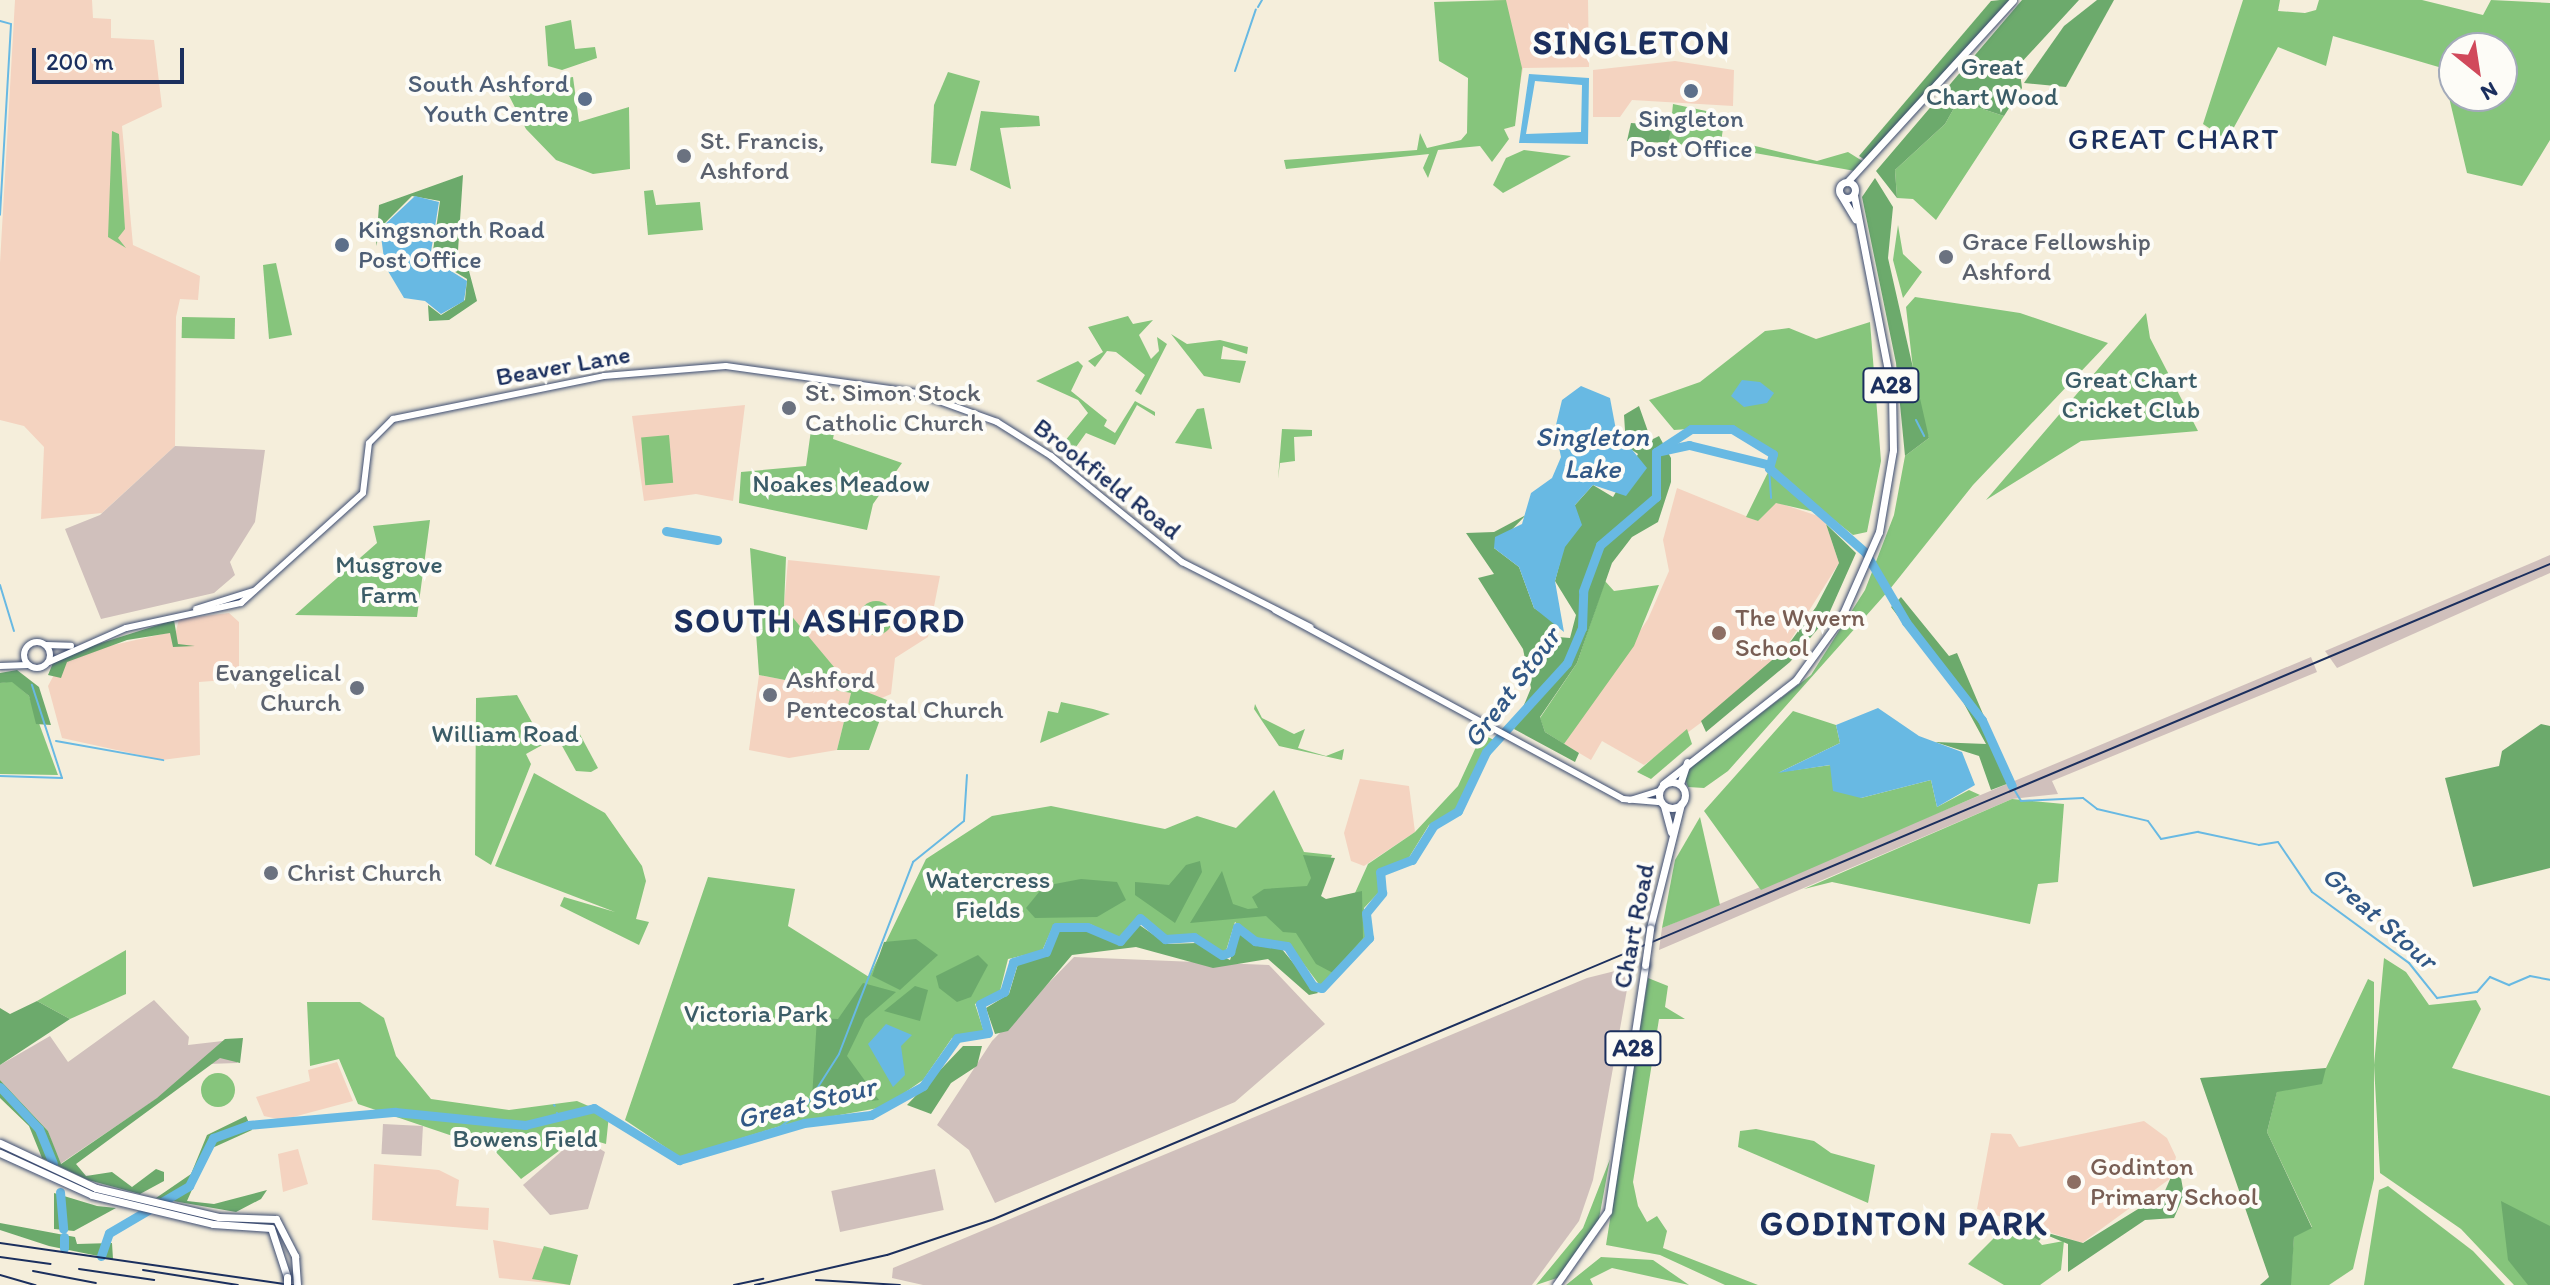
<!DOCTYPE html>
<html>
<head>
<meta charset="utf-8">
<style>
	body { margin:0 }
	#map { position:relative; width:2550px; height:1285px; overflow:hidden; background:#f5eedb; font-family:Itim,sans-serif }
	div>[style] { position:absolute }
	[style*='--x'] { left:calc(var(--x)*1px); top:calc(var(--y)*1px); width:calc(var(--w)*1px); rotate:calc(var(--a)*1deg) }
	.built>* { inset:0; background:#f4d3c0 }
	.industrial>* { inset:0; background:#d0c0bc; transform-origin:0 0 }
	.green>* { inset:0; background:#86c57c; transform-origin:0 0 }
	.round { border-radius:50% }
	.forest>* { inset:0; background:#6caa6c }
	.water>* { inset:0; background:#68b9e3 }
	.stream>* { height:2px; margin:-1px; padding:0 1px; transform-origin:1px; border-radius:1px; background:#68b9e3 }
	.river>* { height:9px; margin:-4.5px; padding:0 4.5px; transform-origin:4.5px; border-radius:4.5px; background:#68b9e3 }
	.roads { filter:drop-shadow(0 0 2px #3c4c71) drop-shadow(0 0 2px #3c4c71) }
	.secondary>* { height:6px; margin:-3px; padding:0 3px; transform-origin:3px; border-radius:3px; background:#fff }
	.secondary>.ring { margin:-3px; padding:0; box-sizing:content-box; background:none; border:6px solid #fff; border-radius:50% }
	.primary>* { height:7px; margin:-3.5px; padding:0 3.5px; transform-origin:3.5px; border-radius:3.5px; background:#fff }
	.primary>.ring { margin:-3.5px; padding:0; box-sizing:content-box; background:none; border:7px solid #fff; border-radius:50% }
	.rail>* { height:2px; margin:-1px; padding:0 1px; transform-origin:1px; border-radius:1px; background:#1b2f5e }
	.bridges { filter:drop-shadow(0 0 2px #3c4c71) drop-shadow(0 0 2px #3c4c71) }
	.primary-bridge>* { height:7px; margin:-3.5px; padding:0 3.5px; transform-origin:3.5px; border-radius:3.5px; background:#fff }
	.dots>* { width:22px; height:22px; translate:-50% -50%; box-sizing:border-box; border:4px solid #fdfcf7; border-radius:50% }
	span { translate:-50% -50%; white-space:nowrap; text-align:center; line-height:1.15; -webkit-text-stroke:8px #fdfcf7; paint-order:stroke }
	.shield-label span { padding:2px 6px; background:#fdfcf7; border:2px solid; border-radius:6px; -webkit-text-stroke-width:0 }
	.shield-label { font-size:24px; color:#1b2f5e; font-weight:700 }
	.park-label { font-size:26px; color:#3b5c67 }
	.service-label { font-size:26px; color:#4e5e75 }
	.right { translate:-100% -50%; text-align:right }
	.left { translate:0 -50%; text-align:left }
	.worship-label { font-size:26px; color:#5b616d }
	.street-label { font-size:26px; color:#1b2f5e }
	.education-label { font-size:26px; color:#785e54 }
	.water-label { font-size:28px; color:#325886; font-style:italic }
	.quarter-label { font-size:30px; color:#1b2f5e; letter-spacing:2px }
	.district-label { font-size:34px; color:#1b2f5e; font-weight:700; letter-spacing:2px }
	.north { position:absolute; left:2438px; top:32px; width:80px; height:80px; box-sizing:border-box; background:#fdfcf7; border:2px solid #a3aaba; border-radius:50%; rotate:150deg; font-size:22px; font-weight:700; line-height:32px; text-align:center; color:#1b2f5e }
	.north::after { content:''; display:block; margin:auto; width:28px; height:36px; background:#d1495b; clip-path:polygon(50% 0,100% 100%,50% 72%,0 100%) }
	.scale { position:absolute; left:32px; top:48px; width:152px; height:36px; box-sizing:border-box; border:4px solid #1b2f5e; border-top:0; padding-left:10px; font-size:24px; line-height:28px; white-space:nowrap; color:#1b2f5e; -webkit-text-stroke:6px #fdfcf7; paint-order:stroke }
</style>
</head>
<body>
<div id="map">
	<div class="built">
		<i style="clip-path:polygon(15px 0,92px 0,93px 18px,111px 19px,111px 38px,154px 40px,162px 107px,122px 126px,133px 245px,200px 276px,198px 300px,180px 299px,176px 317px,175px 446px,102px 513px,41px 519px,44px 447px,24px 426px,0 420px,0 263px)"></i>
		<i style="clip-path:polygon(1494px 0,1588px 0,1589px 67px,1523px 68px,1512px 129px)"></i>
		<i style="clip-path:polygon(1675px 61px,1734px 70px,1733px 106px,1632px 100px,1620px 117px,1593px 117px,1593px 70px)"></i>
		<i style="clip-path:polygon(745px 405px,733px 501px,696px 494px,644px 501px,632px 416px)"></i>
		<i style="clip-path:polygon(1677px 488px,1758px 521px,1776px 502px,1824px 518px,1839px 563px,1785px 649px,1714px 713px,1644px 765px,1602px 741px,1591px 760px,1564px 744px,1648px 619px,1669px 571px,1663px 540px)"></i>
		<i style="clip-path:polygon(788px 560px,940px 576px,928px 637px,895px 658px,891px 694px,877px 700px,849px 686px,784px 607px)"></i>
		<i style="clip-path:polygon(229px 613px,239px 622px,239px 679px,199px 682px,200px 755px,162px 760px,62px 738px,48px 686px,64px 656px,176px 631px,179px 619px)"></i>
		<i style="clip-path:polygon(759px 675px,851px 693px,837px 750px,789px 758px,749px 750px)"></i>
		<i style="clip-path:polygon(1360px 779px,1409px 786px,1415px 832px,1364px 866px,1351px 861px,1344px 833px)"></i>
		<i style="clip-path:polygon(337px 1062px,353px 1101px,282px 1120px,264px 1116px,256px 1097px,310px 1081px,308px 1070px)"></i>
		<i style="clip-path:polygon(2144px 1121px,2167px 1138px,2176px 1157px,2171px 1178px,2082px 1243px,1977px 1209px,1991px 1133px,2011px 1134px,2019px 1147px)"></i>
		<i style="clip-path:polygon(298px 1149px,308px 1184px,283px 1192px,278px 1154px)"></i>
		<i style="clip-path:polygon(374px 1164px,439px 1170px,459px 1180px,456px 1206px,489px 1208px,488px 1230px,372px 1220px)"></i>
		<i style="clip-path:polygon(493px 1240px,578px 1255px,570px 1285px,499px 1278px)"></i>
	</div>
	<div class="industrial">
		<i style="clip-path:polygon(175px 446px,265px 450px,255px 522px,230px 562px,235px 575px,214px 593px,101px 619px,65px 529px,100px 515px)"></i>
		<i style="clip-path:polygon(2550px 555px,2550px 573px,2337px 668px,2325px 651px)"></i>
		<i style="clip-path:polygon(2311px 657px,2317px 672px,2052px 781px,2058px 794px,2012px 799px,1659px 950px,1662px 928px)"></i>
		<i style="clip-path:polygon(1074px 957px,1269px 965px,1325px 1024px,1235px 1102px,995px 1203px,969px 1150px,937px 1125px,992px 1041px)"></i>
		<i style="clip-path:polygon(1631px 967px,1593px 1180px,1579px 1221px,1532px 1285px,923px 1285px,892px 1278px,893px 1268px,1587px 978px)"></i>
		<i style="clip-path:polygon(154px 1000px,189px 1037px,188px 1045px,240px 1039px,237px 1063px,208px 1064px,60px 1164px,48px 1131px,0 1080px,0 1065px,50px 1036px,68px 1062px)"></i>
		<i style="left:383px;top:1124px;width:40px;height:30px;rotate:3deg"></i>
		<i style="clip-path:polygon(579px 1136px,605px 1152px,588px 1209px,550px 1215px,523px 1185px)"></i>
		<i style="left:935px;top:1169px;width:42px;height:106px;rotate:78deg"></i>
	</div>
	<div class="green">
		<i style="clip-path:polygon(1506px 0,1522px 68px,1515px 126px,1504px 129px,1509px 139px,1492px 162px,1480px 146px,1438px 150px,1428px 178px,1423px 168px,1429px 154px,1286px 169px,1284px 160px,1417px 150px,1420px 133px,1427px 148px,1461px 140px,1467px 133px,1468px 78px,1439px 61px,1434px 2px)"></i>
		<i style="clip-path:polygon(evenodd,2243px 0,2280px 0,2278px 11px,2305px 13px,2316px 10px,2319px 0,2422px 0,2483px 15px,2491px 0,2550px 3px,2550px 140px,2522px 186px,2467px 173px,2442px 68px,2333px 36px,2326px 66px,2278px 47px,2227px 140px,2203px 124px,2243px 0,2454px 48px,2502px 48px,2502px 96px,2454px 96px,2454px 48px)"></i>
		<i style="clip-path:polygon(571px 20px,575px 49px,595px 47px,597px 58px,562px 70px,548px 66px,545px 26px)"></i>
		<i style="clip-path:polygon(948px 72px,980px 81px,956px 166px,931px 163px,934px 105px)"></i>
		<i style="clip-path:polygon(573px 77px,579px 122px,629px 107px,630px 169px,593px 174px,556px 160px,526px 129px,504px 86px)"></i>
		<i style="clip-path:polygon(1958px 101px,2004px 116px,1936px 220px,1913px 199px,1897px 198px,1895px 170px,1945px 124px)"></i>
		<i style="clip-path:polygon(1673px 104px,1725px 115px,1720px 149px,1669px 143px)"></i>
		<i style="clip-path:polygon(981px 111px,1039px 116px,1040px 126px,1000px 128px,1011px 189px,970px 170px)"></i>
		<i style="clip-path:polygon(112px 131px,119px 134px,125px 229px,118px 238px,126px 248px,108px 237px)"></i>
		<i style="clip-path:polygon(1751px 145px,1817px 161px,1848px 152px,1864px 162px,1855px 171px,1749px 152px,1747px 161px,1744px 156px)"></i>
		<i style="clip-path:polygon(1524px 150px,1571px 156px,1503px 193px,1493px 185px,1506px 158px)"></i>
		<i style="clip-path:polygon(653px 190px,656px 205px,700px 202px,703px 230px,648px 235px,644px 191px)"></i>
		<i style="clip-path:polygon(1898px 225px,1903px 254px,1922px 272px,1903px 298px,1893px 260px)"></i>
		<i style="clip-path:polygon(276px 263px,292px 335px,269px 339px,263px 265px)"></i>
		<i style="clip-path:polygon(1915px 297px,2020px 313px,2108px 343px,1973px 485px,1890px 589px,1728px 771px,1704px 788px,1688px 787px,1684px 776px,1694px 765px,1811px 675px,1865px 590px,1894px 515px,1905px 456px,1929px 438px,1917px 405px,1906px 307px)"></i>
		<i style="clip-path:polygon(2146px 313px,2150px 338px,2198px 431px,2081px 441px,1986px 500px)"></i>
		<i style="clip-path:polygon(1128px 316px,1133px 324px,1153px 320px,1139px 335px,1151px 359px,1159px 351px,1157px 337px,1167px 344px,1141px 395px,1135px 391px,1145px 375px,1116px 352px,1107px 351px,1095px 367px,1088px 361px,1103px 352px,1088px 327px)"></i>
		<i style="left:182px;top:317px;width:53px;height:21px;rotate:1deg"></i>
		<i style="clip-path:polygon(1870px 322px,1881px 461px,1867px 532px,1853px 535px,1828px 515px,1776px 503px,1758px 521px,1746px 517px,1777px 454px,1731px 426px,1674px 430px,1649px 400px,1700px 382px,1765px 331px,1789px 328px,1816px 339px)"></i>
		<i style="clip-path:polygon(1171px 334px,1187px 344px,1220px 340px,1248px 347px,1247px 354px,1223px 346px,1221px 359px,1246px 361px,1240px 383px,1204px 376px)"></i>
		<i style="clip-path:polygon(1078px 361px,1083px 366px,1071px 391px,1107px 420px,1104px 426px,1115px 433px,1135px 401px,1155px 412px,1155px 416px,1137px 405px,1115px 445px,1086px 433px,1071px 454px,1064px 442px,1088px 413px,1078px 400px,1036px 381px)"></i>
		<i style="clip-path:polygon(1204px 408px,1212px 449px,1175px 443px,1197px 409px)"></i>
		<i style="clip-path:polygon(835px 428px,833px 439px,902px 463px,873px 504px,867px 530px,739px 503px,741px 472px,806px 466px,811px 430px)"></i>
		<i style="clip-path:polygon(1282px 429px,1312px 430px,1312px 436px,1294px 437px,1295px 461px,1280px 463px,1278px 479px)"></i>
		<i style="left:669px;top:435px;width:48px;height:28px;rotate:85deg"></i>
		<i style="clip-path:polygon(430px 520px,417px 617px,295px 615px,377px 543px,373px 526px)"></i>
		<i style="clip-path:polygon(750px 548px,786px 557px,784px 607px,849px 685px,887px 700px,869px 750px,837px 750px,851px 693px,759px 675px)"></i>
		<i style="clip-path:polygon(1605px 581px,1614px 591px,1659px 585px,1634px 646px,1564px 744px,1545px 732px,1540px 718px,1577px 663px)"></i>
		<i class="round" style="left:859px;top:601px;width:34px;height:34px"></i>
		<i style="clip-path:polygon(12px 681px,29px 696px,58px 775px,0 774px,0 683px)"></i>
		<i style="clip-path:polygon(517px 695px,544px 744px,526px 754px,531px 764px,491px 865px,475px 855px,476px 698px)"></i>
		<i style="clip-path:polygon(1061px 702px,1093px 709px,1110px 714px,1040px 743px,1048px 711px,1058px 713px)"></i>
		<i style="clip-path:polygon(1255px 704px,1262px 718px,1294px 734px,1305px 729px,1298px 748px,1326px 756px,1344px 749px,1342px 760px,1279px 746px,1254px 709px)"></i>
		<i style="clip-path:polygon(1793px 711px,1836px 725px,1840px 743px,1780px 772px,1831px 765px,1861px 798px,1931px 780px,1937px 807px,1969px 790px,1980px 795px,1761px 890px,1704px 811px)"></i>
		<i style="clip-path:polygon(576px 727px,598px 768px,591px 772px,576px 771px,561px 744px)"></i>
		<i style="clip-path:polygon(1687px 729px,1692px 744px,1651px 779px,1637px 772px)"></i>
		<i style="clip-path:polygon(1482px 734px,1494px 740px,1457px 809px,1429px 825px,1408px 859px,1378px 870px,1379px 892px,1364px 908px,1366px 938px,1321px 987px,1288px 943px,1254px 938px,1235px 922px,1225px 954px,1193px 934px,1164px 936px,1139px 915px,1119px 938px,1090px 924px,1054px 924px,1042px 951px,1008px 959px,1000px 991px,975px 1004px,984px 1032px,952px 1038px,923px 1080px,884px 1107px,784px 1125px,680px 1157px,625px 1120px,708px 877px,795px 889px,788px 926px,869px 977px,926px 859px,992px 816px,1051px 806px,1165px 829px,1197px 816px,1236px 828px,1274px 790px,1304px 852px,1332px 855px,1309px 907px,1342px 922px,1368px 864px,1415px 832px,1458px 786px)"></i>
		<i style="clip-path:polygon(534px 773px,605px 813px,642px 866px,646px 881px,636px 919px,649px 922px,639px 945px,560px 906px,564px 897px,615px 912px,495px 866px)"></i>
		<i style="clip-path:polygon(2012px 799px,2064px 804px,2058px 882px,2038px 884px,2030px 924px,1832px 882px,1804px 889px)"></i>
		<i style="clip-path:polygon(1700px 817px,1720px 905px,1662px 928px,1675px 860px)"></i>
		<i style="clip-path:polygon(126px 950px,126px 994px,70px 1019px,37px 1001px)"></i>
		<i style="clip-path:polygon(2384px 958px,2406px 972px,2429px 1005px,2476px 1000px,2481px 1009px,2452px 1068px,2550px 1096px,2550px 1285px,2514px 1285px,2461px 1229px,2380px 1173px,2374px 1065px)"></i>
		<i style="clip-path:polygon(1648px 978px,1668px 986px,1665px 1007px,1685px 1019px,1659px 1019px,1633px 1182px,1638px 1206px,1647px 1222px,1657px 1216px,1667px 1231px,1663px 1248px,1758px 1285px,1725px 1285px,1660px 1255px,1606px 1245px)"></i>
		<i style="clip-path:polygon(2368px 979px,2374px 982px,2374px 1179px,2353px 1269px,2329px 1285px,2290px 1285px,2294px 1236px,2312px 1227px,2267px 1132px,2277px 1091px,2326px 1068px)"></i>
		<i style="clip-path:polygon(307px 1002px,360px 1002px,384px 1018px,396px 1056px,431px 1099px,509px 1110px,577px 1101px,609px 1115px,606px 1144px,579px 1136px,521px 1179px,494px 1150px,358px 1104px,339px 1059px,310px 1066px)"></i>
		<i class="round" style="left:201px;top:1073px;width:34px;height:34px"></i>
		<i style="clip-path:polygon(1756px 1129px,1814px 1141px,1831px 1153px,1875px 1165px,1868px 1203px,1738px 1147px,1740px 1131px)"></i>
		<i style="clip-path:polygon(1610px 1159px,1598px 1224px,1560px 1277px,1536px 1285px,1583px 1228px)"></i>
		<i style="clip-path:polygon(2388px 1186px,2473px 1251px,2505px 1285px,2364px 1285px,2379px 1190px)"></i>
		<i style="clip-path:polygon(2006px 1226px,2030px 1232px,2042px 1245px,2064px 1241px,2061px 1270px,2040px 1285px,2004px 1285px,1968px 1264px)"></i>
		<i style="clip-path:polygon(544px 1246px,578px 1255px,570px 1285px,532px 1279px)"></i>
		<i style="clip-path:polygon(1601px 1257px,1653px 1260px,1689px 1285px,1612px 1268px,1590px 1279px,1593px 1285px,1566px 1285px)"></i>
	</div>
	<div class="forest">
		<i style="clip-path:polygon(2000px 0,2009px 0,1865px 160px,1859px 156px,1991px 1px)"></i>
		<i style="clip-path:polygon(2022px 0,2079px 0,2019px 65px,2022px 88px,2004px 116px,1958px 101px,1945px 124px,1895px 170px,1897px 198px,1876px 171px)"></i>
		<i style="clip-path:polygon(2097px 0,2114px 0,2066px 87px,2024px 83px,2064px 26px)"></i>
		<i style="clip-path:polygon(1631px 123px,1671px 126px,1669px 143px,1627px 141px)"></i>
		<i style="clip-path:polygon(463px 175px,457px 266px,469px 271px,477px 301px,449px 320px,429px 321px,428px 305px,441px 315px,465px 300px,467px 279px,432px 258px,440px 201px,412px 196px,382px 226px,376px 246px,379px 205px)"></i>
		<i style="clip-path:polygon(1875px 178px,1893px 207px,1888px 258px,1929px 438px,1905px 456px,1896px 363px,1862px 197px)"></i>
		<i style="clip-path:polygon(1639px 406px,1651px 440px,1659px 436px,1671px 458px,1671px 482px,1658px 522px,1632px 537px,1612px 563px,1577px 663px,1540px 717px,1545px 732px,1579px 753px,1575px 762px,1514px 729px,1531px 688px,1523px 649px,1478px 578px,1494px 574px,1466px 533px,1494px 532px,1526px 515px,1494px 548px,1519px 567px,1534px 608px,1554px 621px,1558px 637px,1570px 638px,1576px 615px,1555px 581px,1575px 505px,1593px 485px,1613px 497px,1638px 454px,1626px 446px,1624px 415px)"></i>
		<i style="clip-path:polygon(1826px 524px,1856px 553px,1827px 618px,1790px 662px,1706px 732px,1701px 721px,1785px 649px,1816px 607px,1839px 563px)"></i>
		<i style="clip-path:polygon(1901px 597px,1949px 656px,1957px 653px,2012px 782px,1991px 790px,1979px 756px,1935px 742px,1986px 744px,1962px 700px,1891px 607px)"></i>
		<i style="clip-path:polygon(174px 620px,178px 644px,195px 646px,173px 647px,170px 633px,127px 640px,67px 662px,61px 678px,48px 675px,53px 663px,82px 649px)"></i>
		<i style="clip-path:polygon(17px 670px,39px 687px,51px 725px,36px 724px,29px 696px,12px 682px,0 683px,0 673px)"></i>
		<i style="clip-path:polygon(2541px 724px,2550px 726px,2550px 868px,2473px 887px,2445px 778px,2499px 766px,2502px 751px)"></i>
		<i style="clip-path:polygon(1303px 855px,1335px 858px,1321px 896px,1326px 899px,1362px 891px,1363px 938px,1333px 973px,1316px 964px,1296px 933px,1283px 932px,1266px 916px,1190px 923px,1222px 871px,1233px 904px,1248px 909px,1258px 908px,1252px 897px,1264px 889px,1307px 886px,1311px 878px)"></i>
		<i style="clip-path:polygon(1200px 861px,1202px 872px,1175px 923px,1135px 895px,1135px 882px,1169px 885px,1186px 865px)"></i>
		<i style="clip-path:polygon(1081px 879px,1117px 882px,1126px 900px,1097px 917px,1035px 918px,1026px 908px,1044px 886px)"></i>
		<i style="clip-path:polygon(1138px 924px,1167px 944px,1197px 943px,1230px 960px,1239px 934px,1258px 946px,1281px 948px,1318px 993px,1309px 995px,1268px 959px,1213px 968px,1136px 947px,1072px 955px,1008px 1031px,995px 1034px,986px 1008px,1009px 994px,1018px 964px,1050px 954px,1055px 932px,1086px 930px,1123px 944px)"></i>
		<i style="clip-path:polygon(916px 939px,938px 955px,900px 990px,872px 976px,884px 942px)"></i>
		<i style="clip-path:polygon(978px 955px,988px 965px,971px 997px,957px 1002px,939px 988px,936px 976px)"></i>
		<i style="clip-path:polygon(863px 983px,896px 992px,865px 1019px,847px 1056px,879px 1100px,819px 1107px,812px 1098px,817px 1018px,838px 1019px)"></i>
		<i style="clip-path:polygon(915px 986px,928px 990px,920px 1021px,884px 1011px)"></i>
		<i style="clip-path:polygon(37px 1001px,70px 1019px,0 1065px,0 1008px,10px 1014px)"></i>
		<i style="clip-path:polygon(243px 1038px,240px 1063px,220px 1058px,76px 1164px,86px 1176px,112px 1172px,132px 1187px,156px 1169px,164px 1172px,164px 1181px,140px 1194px,88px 1180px,42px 1158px,29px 1126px,0 1098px,0 1080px,48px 1131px,61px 1164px,157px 1098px,225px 1039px)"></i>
		<i style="clip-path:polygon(963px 1046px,982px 1046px,977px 1066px,951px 1083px,931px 1114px,907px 1105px)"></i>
		<i style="clip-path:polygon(2326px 1068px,2322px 1084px,2277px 1092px,2267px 1132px,2312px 1228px,2294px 1237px,2291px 1285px,2260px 1285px,2269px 1277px,2200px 1078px)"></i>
		<i style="clip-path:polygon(246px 1116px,252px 1130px,210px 1149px,187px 1201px,214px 1204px,267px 1190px,261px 1199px,236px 1212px,156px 1198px,191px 1174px,207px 1135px)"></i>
		<i style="clip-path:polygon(2178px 1161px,2184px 1195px,2174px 1218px,2145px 1220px,2068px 1272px,2068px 1244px,2044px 1234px,2039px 1241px,2016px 1224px,2083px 1243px,2164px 1193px)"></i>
		<i style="clip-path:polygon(54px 1193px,97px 1206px,116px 1208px,74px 1231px,54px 1229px)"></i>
		<i style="clip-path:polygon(2501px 1201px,2550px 1226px,2550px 1285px,2528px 1285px,2508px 1260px)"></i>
		<i style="clip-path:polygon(0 1223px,75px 1237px,77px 1244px,112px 1243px,113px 1259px,49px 1246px,0 1230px)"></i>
	</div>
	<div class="water">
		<i style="clip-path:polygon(evenodd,1529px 74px,1589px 78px,1588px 144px,1519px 143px,1529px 74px,1535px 81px,1582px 85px,1581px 132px,1526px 134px,1535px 81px)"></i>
		<i style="clip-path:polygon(415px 196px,439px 202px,430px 258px,467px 281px,464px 301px,441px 314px,425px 301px,404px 298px,385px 266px,380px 229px)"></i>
		<i style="clip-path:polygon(1742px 380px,1760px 382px,1774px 393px,1767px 403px,1744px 407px,1731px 396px)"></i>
		<i style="clip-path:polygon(1581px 386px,1610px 398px,1616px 430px,1647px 468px,1626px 496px,1593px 485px,1575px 505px,1582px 525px,1565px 547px,1555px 581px,1564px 632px,1534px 608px,1519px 567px,1494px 548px,1495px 537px,1522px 524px,1531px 493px,1552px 478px,1561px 457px,1555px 429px,1562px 400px)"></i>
		<i style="clip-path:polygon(1878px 708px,1919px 736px,1962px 752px,1975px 785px,1937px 807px,1931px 780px,1861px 798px,1833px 791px,1830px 765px,1778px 773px,1840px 743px,1836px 725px)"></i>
		<i style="clip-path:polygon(886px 1024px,912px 1035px,901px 1046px,905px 1075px,893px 1087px,868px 1044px)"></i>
	</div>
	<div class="stream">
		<i style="--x:1258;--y:7;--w:8;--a:-60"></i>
		<i style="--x:0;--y:21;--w:11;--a:15"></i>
		<i style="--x:11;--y:24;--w:191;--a:93.3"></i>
		<i style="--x:1235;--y:71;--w:65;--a:-71.3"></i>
		<i style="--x:1916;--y:420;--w:18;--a:63"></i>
		<i style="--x:1769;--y:468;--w:30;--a:86"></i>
		<i style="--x:0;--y:585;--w:48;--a:73.1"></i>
		<i style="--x:56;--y:741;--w:109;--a:10.1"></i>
		<i style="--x:0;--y:776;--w:62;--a:1.8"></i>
		<i style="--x:62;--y:778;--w:98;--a:-107.9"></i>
		<i style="--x:2012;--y:786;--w:17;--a:59"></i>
		<i style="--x:2021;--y:801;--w:62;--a:-2.8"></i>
		<i style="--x:2083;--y:798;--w:18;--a:38"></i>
		<i style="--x:2097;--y:809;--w:52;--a:13.2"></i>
		<i style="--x:2148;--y:821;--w:22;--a:54"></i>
		<i style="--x:2161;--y:839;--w:38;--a:-11"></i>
		<i style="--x:2198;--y:832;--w:62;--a:12"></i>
		<i style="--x:2259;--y:845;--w:19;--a:-9"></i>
		<i style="--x:2278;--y:842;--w:60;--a:55.8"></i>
		<i style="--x:2312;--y:892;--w:120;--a:36.2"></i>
		<i style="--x:2409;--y:963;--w:45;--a:51.3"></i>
		<i style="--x:2437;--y:998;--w:40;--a:-8.5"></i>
		<i style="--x:2477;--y:992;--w:20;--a:-49"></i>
		<i style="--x:2490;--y:977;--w:21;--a:23"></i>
		<i style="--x:2509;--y:985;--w:23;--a:-23"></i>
		<i style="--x:2530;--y:976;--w:20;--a:11"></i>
		<i style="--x:554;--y:1105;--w:1;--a:45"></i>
		<i style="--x:557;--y:1113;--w:2;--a:63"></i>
		<i style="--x:776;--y:1130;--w:35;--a:-37"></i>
		<i style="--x:804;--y:1109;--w:65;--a:-57.5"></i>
		<i style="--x:839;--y:1054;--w:206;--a:-68.9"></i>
		<i style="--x:913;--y:862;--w:65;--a:-38.8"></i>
		<i style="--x:964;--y:821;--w:46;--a:-86.3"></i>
	</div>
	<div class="river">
		<i style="--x:1656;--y:452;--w:34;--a:-12"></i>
		<i style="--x:1689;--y:445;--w:79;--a:13.9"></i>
		<i style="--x:666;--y:531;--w:52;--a:10"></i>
		<i style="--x:0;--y:1087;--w:57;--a:47.1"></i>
		<i style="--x:39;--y:1129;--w:37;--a:68"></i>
		<i style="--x:60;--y:1192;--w:37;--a:85"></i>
		<i style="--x:64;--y:1237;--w:11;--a:90"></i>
		<i style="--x:101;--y:1256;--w:24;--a:-71"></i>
		<i style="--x:109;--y:1233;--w:93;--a:-30.4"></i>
		<i style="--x:189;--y:1186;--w:54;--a:-63.4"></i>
		<i style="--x:213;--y:1138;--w:37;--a:-20"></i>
		<i style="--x:248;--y:1125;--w:148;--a:-5.1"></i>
		<i style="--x:395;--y:1112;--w:131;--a:5.7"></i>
		<i style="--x:525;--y:1125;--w:71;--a:-13.8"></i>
		<i style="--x:594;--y:1108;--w:100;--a:31.5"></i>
		<i style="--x:679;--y:1160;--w:130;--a:-16.5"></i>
		<i style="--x:804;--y:1123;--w:67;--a:-6.8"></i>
		<i style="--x:871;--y:1115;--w:60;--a:-29.1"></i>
		<i style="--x:923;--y:1086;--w:59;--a:-54.7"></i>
		<i style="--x:957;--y:1038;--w:31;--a:-9"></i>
		<i style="--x:988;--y:1033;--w:30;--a:-105"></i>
		<i style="--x:980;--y:1004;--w:27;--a:-27"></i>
		<i style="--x:1004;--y:992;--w:31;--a:-73"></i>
		<i style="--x:1013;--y:962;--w:34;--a:-17"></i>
		<i style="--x:1046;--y:952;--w:27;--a:-68"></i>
		<i style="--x:1056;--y:927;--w:31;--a:0"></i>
		<i style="--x:1087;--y:927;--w:36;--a:23"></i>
		<i style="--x:1120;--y:941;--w:30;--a:-49"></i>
		<i style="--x:1140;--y:918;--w:33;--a:40"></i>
		<i style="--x:1165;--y:939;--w:29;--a:-4"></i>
		<i style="--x:1194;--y:937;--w:33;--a:33"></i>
		<i style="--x:1222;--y:955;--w:9;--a:-21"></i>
		<i style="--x:1230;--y:952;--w:26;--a:-74"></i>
		<i style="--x:1237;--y:927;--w:23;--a:38"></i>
		<i style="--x:1255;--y:941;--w:32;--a:9"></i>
		<i style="--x:1287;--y:946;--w:48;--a:57"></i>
		<i style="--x:1313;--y:986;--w:9;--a:13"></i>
		<i style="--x:1322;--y:988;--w:69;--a:-46.8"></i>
		<i style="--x:1369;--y:938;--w:25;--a:-97"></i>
		<i style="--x:1366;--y:913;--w:26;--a:-51"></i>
		<i style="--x:1382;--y:893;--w:21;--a:-95"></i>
		<i style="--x:1380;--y:872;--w:34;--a:-21"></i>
		<i style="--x:1412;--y:860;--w:40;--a:-58"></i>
		<i style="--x:1433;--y:826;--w:29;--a:-31"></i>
		<i style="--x:1458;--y:811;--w:65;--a:-64.6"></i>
		<i style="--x:1486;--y:752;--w:120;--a:-47.7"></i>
		<i style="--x:1567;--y:663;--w:38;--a:-67"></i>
		<i style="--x:1582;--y:628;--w:37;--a:-88"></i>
		<i style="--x:1583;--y:591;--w:49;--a:-69.7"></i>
		<i style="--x:1600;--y:545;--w:74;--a:-40.6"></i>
		<i style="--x:1656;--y:497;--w:45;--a:-90"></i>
		<i style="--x:1656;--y:452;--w:42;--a:-33.3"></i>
		<i style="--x:1691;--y:429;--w:41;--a:0"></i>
		<i style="--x:1732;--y:429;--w:48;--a:31.4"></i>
		<i style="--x:1773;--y:454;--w:15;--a:106"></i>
		<i style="--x:1769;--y:468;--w:128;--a:41.2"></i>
		<i style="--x:1865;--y:552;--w:81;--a:59.6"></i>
		<i style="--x:1906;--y:622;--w:124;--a:52.2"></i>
		<i style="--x:1982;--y:720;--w:72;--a:65.6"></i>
	</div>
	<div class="roads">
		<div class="secondary">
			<i style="--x:196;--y:609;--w:60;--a:-17.5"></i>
			<i style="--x:1275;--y:610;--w:396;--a:28.5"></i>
			<i style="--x:1623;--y:799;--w:38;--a:5"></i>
			<i class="ring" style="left:24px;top:642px;width:20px;height:20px"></i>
			<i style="--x:46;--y:645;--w:25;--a:2"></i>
			<i style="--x:49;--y:662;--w:84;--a:-23.8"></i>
			<i style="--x:126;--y:628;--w:118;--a:-12.3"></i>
			<i style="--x:241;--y:603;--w:164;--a:-42"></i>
			<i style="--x:363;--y:493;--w:50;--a:-83.2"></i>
			<i style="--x:369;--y:443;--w:34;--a:-45"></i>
			<i style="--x:393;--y:419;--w:215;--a:-11.5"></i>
			<i style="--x:604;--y:376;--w:122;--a:-4.7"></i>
			<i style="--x:726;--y:366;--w:193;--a:8"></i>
			<i style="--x:917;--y:393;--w:85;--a:19.9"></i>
			<i style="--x:997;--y:422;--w:64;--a:32.2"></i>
			<i style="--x:1051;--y:456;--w:169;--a:39"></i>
			<i style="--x:1182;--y:562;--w:144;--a:26.9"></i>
			<i style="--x:0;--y:666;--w:28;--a:-2"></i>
			<i style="--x:1630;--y:800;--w:30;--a:-17"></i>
		</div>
		<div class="primary">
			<i class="ring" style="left:1839px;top:182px;width:9px;height:9px"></i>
			<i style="--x:1847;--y:182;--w:246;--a:-47.6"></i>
			<i style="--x:1842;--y:197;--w:26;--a:59"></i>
			<i class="ring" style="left:1659px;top:782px;width:19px;height:19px"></i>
			<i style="--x:1663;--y:784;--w:169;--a:-38"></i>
			<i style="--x:1796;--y:680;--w:77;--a:-54"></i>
			<i style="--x:1841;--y:618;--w:94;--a:-66.2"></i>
			<i style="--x:1879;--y:532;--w:83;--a:-80.3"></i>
			<i style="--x:1893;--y:450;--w:59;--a:-91"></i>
			<i style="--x:1892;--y:391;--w:200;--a:-101"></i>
			<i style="--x:1680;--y:784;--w:23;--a:-72"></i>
			<i style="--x:1664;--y:806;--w:27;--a:75"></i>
			<i style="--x:1650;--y:928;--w:128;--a:-76"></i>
			<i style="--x:0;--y:1143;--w:106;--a:25.1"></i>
			<i style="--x:96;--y:1188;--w:126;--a:13.3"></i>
			<i style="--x:219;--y:1217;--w:57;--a:2"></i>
			<i style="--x:276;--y:1219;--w:42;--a:62.8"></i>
			<i style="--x:295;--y:1256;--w:29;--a:86"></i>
			<i style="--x:0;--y:1153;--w:101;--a:24.5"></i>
			<i style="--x:92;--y:1195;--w:124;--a:13.5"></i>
			<i style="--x:213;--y:1224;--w:58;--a:3.9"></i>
			<i style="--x:271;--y:1228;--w:52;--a:71.9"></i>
			<i style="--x:1556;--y:1285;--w:90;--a:-54.9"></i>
			<i style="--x:1608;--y:1211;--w:249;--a:-81.4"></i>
		</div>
	</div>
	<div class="rail">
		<i style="--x:0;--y:1243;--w:296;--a:8.2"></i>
		<i style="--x:0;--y:1257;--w:51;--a:7.8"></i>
		<i style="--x:79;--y:1269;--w:76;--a:8.3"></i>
		<i style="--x:143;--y:1270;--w:96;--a:9"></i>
		<i style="--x:33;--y:1271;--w:64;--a:10.8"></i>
		<i style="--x:0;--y:1275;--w:37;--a:16"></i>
		<i style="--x:816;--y:1280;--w:84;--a:3.4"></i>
		<i style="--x:734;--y:1285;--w:30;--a:-12"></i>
		<i style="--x:755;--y:1285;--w:135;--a:-12.8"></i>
		<i style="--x:887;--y:1255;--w:113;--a:-18.6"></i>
		<i style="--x:994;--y:1219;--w:1688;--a:-22.83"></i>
	</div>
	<div class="bridges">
		<div class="primary-bridge">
			<i style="--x:1645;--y:965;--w:37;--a:-82"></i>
			<i style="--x:287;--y:1285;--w:8;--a:-90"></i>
		</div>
	</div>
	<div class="dots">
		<i style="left:1691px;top:91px;background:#5c6f8a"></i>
		<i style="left:585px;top:99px;background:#5c6f8a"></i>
		<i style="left:684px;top:156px;background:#6b7280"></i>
		<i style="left:342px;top:245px;background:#5c6f8a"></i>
		<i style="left:1946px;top:257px;background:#6b7280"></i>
		<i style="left:789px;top:408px;background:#6b7280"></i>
		<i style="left:1719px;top:633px;background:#8d6e63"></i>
		<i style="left:357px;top:688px;background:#6b7280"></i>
		<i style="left:770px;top:695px;background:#6b7280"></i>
		<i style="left:271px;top:873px;background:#6b7280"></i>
		<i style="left:2074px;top:1182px;background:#8d6e63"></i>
	</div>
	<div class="shield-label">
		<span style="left:1891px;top:385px">A28</span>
		<span style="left:1633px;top:1048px">A28</span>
	</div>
	<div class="park-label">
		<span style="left:1992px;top:82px">Great<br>Chart Wood</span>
		<span style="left:2131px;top:395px">Great Chart<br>Cricket Club</span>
		<span style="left:841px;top:484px">Noakes Meadow</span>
		<span style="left:389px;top:580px">Musgrove<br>Farm</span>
		<span style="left:505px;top:734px">William Road</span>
		<span style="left:988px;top:895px">Watercress<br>Fields</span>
		<span style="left:756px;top:1014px">Victoria Park</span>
		<span style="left:525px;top:1139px">Bowens Field</span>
	</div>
	<div class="service-label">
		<span class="right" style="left:569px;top:99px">South Ashford<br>Youth Centre</span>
		<span style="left:1691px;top:134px">Singleton<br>Post Office</span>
		<span class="left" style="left:358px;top:245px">Kingsnorth Road<br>Post Office</span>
	</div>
	<div class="worship-label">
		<span class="left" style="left:700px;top:156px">St. Francis,<br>Ashford</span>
		<span class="left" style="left:1962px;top:257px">Grace Fellowship<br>Ashford</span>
		<span class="left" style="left:805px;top:408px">St. Simon Stock<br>Catholic Church</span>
		<span class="right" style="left:341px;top:688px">Evangelical<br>Church</span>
		<span class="left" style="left:786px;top:695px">Ashford<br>Pentecostal Church</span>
		<span class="left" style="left:287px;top:873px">Christ Church</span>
	</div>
	<div class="street-label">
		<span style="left:563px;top:366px;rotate:-10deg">Beaver Lane</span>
		<span style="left:1107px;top:479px;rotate:38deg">Brookfield Road</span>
		<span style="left:1634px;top:926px;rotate:-79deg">Chart Road</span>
	</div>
	<div class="education-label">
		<span class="left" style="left:1735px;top:633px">The Wyvern<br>School</span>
		<span class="left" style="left:2090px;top:1182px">Godinton<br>Primary School</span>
	</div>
	<div class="water-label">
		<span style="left:1592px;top:452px">Singleton<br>Lake</span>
		<span style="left:1511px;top:687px;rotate:-53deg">Great Stour</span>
		<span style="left:2380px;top:917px;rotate:41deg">Great Stour</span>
		<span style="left:806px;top:1102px;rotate:-14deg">Great Stour</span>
	</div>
	<div class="quarter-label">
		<span style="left:2174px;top:139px">GREAT CHART</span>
	</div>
	<div class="district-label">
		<span style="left:1632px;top:43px">SINGLETON</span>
		<span style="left:820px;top:621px">SOUTH ASHFORD</span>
		<span style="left:1904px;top:1224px">GODINTON PARK</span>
	</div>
	<div class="north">N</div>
	<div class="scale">200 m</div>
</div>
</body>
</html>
